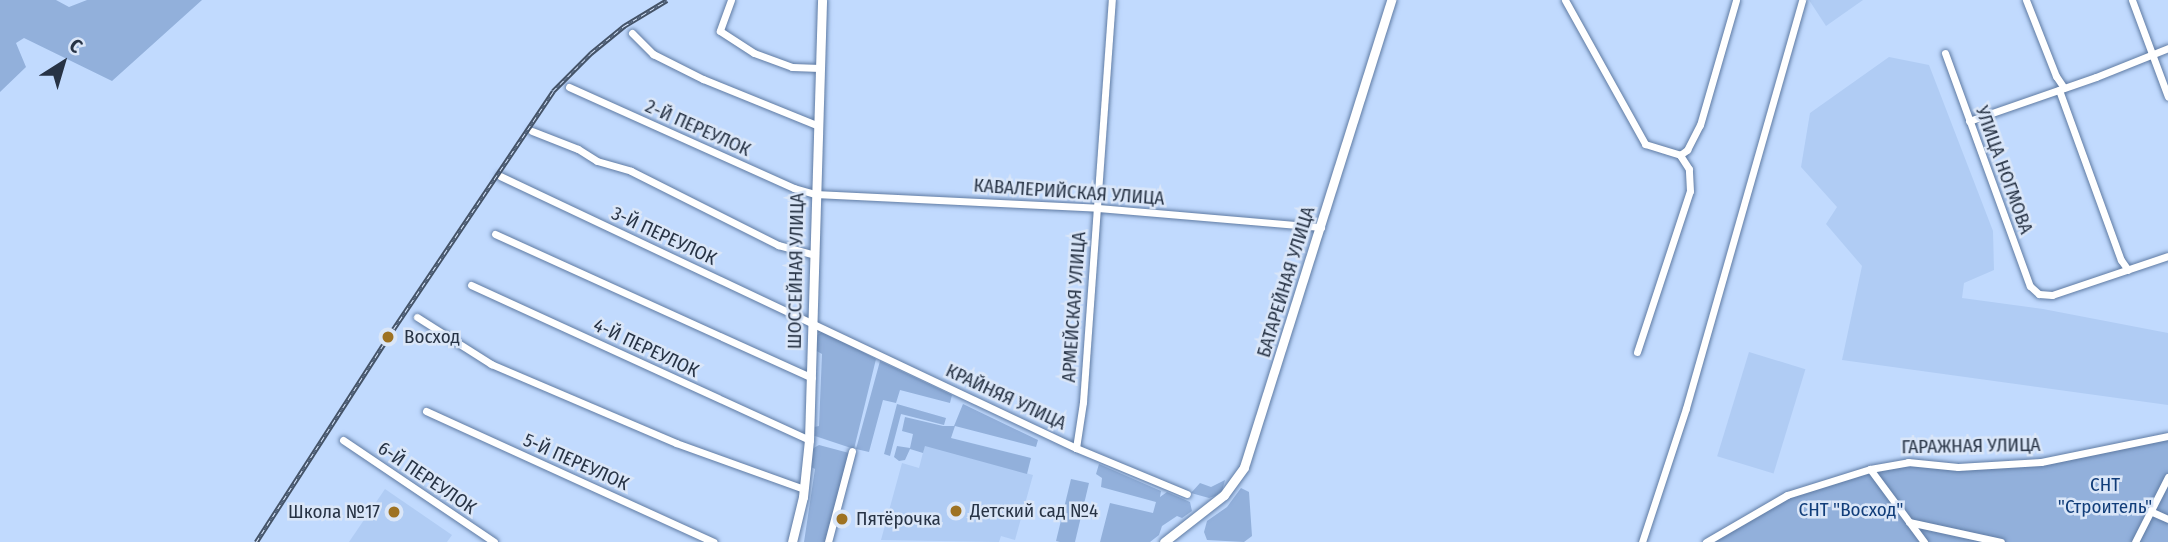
<!DOCTYPE html>
<html>
<head>
<meta charset="utf-8">
<style>
	body { margin:0 }
	#map { position:relative; width:2168px; height:542px; overflow:hidden; background:#c1dafe; font-family:"Fira Sans Condensed",sans-serif }
	div>[style] { position:absolute }
	[style*='--x'] { left:calc(var(--x)*1px); top:calc(var(--y)*1px); width:calc(var(--w)*1px); rotate:calc(var(--a)*1deg) }
	.built>* { inset:0; background:#b0ccf4; transform-origin:0 0 }
	.green>* { inset:0; background:#92b0db }
	.roads { filter:drop-shadow(0 0 2px #5f7ba3) drop-shadow(0 0 2px #5f7ba3) }
	.minor>* { height:7px; margin:-3.5px; padding:0 3.5px; transform-origin:3.5px; border-radius:3.5px; background:#fff }
	.major>* { height:9px; margin:-4.5px; padding:0 4.5px; transform-origin:4.5px; border-radius:4.5px; background:#fff }
	.rail>* { height:4.5px; margin-top:-2.25px; transform-origin:0; background:repeating-linear-gradient(90deg,#dae6f8 0 5px,#445368 0 10px); box-sizing:border-box; border-block:2px solid #445368 }
	.dots>* { width:19px; height:19px; translate:-50% -50%; box-sizing:border-box; border:4px solid #dae6f8; border-radius:50% }
	span { translate:-50% -50%; white-space:nowrap; text-align:center; line-height:1.15; -webkit-text-stroke:5px #dae6f8; paint-order:stroke }
	.street-label { font-size:19px; color:#273345 }
	.poi-label { font-size:19px; color:#273345 }
	.left { translate:0 -50%; text-align:left }
	.right { translate:-100% -50%; text-align:right }
	.park-label { font-size:19px; color:#113d79 }
	.north { position:absolute; left:28px; top:28px; width:70px; height:70px; -webkit-text-stroke:5px #dae6f8; paint-order:stroke; rotate:37deg; font-size:19px; font-weight:700; line-height:28px; text-align:center; color:#273345 }
	.north::after { content:''; display:block; margin:auto; width:24px; height:32px; background:#273345; clip-path:polygon(50% 0,100% 100%,50% 72%,0 100%) }
</style>
</head>
<body>
<div id="map">
	<div class="built">
		<i style="clip-path:polygon(1809px 0,1863px 0,1826px 26px)"></i>
		<i style="clip-path:polygon(1889px 57px,1929px 65px,1993px 231px,1994px 270px,1964px 283px,1962px 298px,2043px 309px,2168px 333px,2168px 405px,1842px 360px,1862px 266px,1826px 224px,1837px 207px,1801px 167px,1810px 113px)"></i>
		<i style="left:1749px;top:352px;width:59px;height:109px;rotate:17deg"></i>
		<i style="clip-path:polygon(925px 445px,1033px 475px,1015px 540px,1001px 536px,999px 542px,881px 540px,902px 463px,919px 468px)"></i>
		<i style="clip-path:polygon(385px 489px,452px 535px,447px 542px,349px 542px)"></i>
	</div>
	<div class="green">
		<i style="clip-path:polygon(0 0,56px 0,69px 7px,87px 0,202px 0,112px 81px,24px 38px,16px 43px,26px 67px,0 92px)"></i>
		<i style="clip-path:polygon(823px 331px,876px 359px,854px 449px,812px 435px,814px 427px,819px 426px,822px 354px,815px 350px,816px 336px)"></i>
		<i style="clip-path:polygon(880px 361px,952px 395px,950px 403px,900px 390px,896px 403px,883px 400px,869px 452px,856px 449px)"></i>
		<i style="clip-path:polygon(897px 404px,946px 418px,944px 425px,901px 414px,890px 456px,884px 454px)"></i>
		<i style="clip-path:polygon(963px 404px,1038px 440px,1036px 447px,955px 426px,951px 438px,1031px 458px,1027px 474px,925px 446px,923px 453px,910px 449px,905px 460px,899px 461px,894px 457px,897px 446px,910px 448px,913px 434px,902px 431px,905px 417px,943px 426px,954px 426px)"></i>
		<i style="clip-path:polygon(2168px 436px,2168px 542px,1706px 542px,1787px 495px,1888px 465px,1958px 467px,2041px 462px)"></i>
		<i style="clip-path:polygon(819px 445px,849px 453px,825px 542px,804px 542px,815px 469px,811px 467px,812px 449px)"></i>
		<i style="clip-path:polygon(1099px 464px,1161px 491px,1160px 497px,1167px 492px,1190px 502px,1192px 511px,1182px 518px,1177px 516px,1162px 526px,1159px 535px,1150px 542px,1100px 542px,1110px 503px,1153px 513px,1156px 502px,1101px 487px,1102px 478px,1096px 474px)"></i>
		<i style="clip-path:polygon(1071px 479px,1089px 483px,1075px 542px,1060px 542px,1056px 541px)"></i>
		<i style="clip-path:polygon(1225px 480px,1222px 491px,1215px 496px,1209px 498px,1191px 493px,1200px 483px,1211px 487px)"></i>
		<i style="clip-path:polygon(1241px 488px,1249px 492px,1252px 536px,1244px 542px,1207px 540px,1204px 532px,1207px 521px,1227px 507px)"></i>
	</div>
	<div class="roads">
		<div class="minor">
			<i style="--x:731;--y:0;--w:33;--a:110"></i>
			<i style="--x:720;--y:31;--w:40;--a:32.9"></i>
			<i style="--x:754;--y:53;--w:40;--a:20.2"></i>
			<i style="--x:792;--y:67;--w:28;--a:2"></i>
			<i style="--x:1565;--y:0;--w:165;--a:60.9"></i>
			<i style="--x:1645;--y:144;--w:37;--a:17"></i>
			<i style="--x:1680;--y:155;--w:9;--a:-36"></i>
			<i style="--x:1687;--y:150;--w:28;--a:-63"></i>
			<i style="--x:1700;--y:125;--w:130;--a:-73.9"></i>
			<i style="--x:2026;--y:0;--w:82;--a:68.5"></i>
			<i style="--x:2056;--y:76;--w:14;--a:56"></i>
			<i style="--x:2132;--y:0;--w:103;--a:69.6"></i>
			<i style="--x:632;--y:33;--w:30;--a:45"></i>
			<i style="--x:653;--y:54;--w:56;--a:26.6"></i>
			<i style="--x:703;--y:79;--w:125;--a:22.1"></i>
			<i style="--x:1945;--y:53;--w:248;--a:70"></i>
			<i style="--x:2030;--y:286;--w:12;--a:42"></i>
			<i style="--x:2039;--y:294;--w:13;--a:4"></i>
			<i style="--x:2052;--y:295;--w:122;--a:-18.6"></i>
			<i style="--x:569;--y:87;--w:247;--a:24.2"></i>
			<i style="--x:794;--y:188;--w:22;--a:16"></i>
			<i style="--x:815;--y:194;--w:283;--a:2.8"></i>
			<i style="--x:1098;--y:208;--w:224;--a:4.9"></i>
			<i style="--x:2059;--y:90;--w:181;--a:70"></i>
			<i style="--x:2121;--y:260;--w:12;--a:55"></i>
			<i style="--x:1969;--y:121;--w:134;--a:-19.1"></i>
			<i style="--x:2096;--y:77;--w:78;--a:-21.9"></i>
			<i style="--x:532;--y:131;--w:49;--a:21.4"></i>
			<i style="--x:578;--y:149;--w:22;--a:32"></i>
			<i style="--x:597;--y:161;--w:35;--a:16"></i>
			<i style="--x:631;--y:171;--w:165;--a:26.7"></i>
			<i style="--x:778;--y:245;--w:38;--a:15"></i>
			<i style="--x:500;--y:176;--w:637;--a:25.28"></i>
			<i style="--x:1076;--y:448;--w:120;--a:22.5"></i>
			<i style="--x:495;--y:234;--w:348;--a:24.4"></i>
			<i style="--x:471;--y:285;--w:372;--a:24.6"></i>
			<i style="--x:417;--y:317;--w:88;--a:32.4"></i>
			<i style="--x:491;--y:364;--w:201;--a:23.1"></i>
			<i style="--x:676;--y:443;--w:136;--a:19.8"></i>
			<i style="--x:1637;--y:352;--w:169;--a:-71.8"></i>
			<i style="--x:1690;--y:191;--w:22;--a:-93"></i>
			<i style="--x:1689;--y:169;--w:17;--a:-123"></i>
			<i style="--x:426;--y:411;--w:316;--a:24.5"></i>
			<i style="--x:343;--y:440;--w:182;--a:34"></i>
			<i style="--x:1076;--y:448;--w:47;--a:-81.3"></i>
			<i style="--x:1083;--y:402;--w:403;--a:-85.9"></i>
			<i style="--x:1870;--y:469;--w:91;--a:53.5"></i>
			<i style="--x:2150;--y:511;--w:20;--a:24"></i>
			<i style="--x:1909;--y:522;--w:94;--a:12.3"></i>
			<i style="--x:828;--y:542;--w:94;--a:-75.2"></i>
			<i style="--x:1642;--y:542;--w:141;--a:-71.8"></i>
			<i style="--x:1686;--y:408;--w:424;--a:-74.1"></i>
			<i style="--x:1706;--y:542;--w:94;--a:-30.1"></i>
			<i style="--x:1787;--y:495;--w:87;--a:-17.4"></i>
			<i style="--x:1870;--y:469;--w:39;--a:-10"></i>
			<i style="--x:1908;--y:462;--w:50;--a:5.7"></i>
			<i style="--x:1958;--y:467;--w:83;--a:-3.4"></i>
			<i style="--x:2041;--y:462;--w:130;--a:-11.6"></i>
			<i style="--x:2135;--y:542;--w:73;--a:-63.1"></i>
		</div>
		<div class="major">
			<i style="--x:792;--y:542;--w:46;--a:-76.3"></i>
			<i style="--x:803;--y:497;--w:57;--a:-84"></i>
			<i style="--x:809;--y:440;--w:440;--a:-88.3"></i>
			<i style="--x:1164;--y:542;--w:76;--a:-38.1"></i>
			<i style="--x:1224;--y:495;--w:34;--a:-54"></i>
			<i style="--x:1244;--y:467;--w:490;--a:-72.5"></i>
		</div>
	</div>
	<div class="rail">
		<i style="--x:256;--y:542;--w:244;--a:-57.2"></i>
		<i style="--x:388;--y:337;--w:296;--a:-56.1"></i>
		<i style="--x:553;--y:91;--w:54;--a:-45"></i>
		<i style="--x:591;--y:53;--w:43;--a:-39.3"></i>
		<i style="--x:624;--y:26;--w:50;--a:-31.2"></i>
	</div>
	<div class="dots">
		<i style="left:388px;top:337px;background:#9e7222"></i>
		<i style="left:956px;top:511px;background:#9e7222"></i>
		<i style="left:394px;top:512px;background:#9e7222"></i>
		<i style="left:842px;top:519px;background:#9e7222"></i>
	</div>
	<div class="street-label">
		<span style="left:698px;top:128px;rotate:24deg">2-Й ПЕРЕУЛОК</span>
		<span style="left:2004px;top:170px;rotate:70deg">УЛИЦА НОГМОВА</span>
		<span style="left:1069px;top:192px;rotate:4deg">КАВАЛЕРИЙСКАЯ УЛИЦА</span>
		<span style="left:664px;top:236px;rotate:25deg">3-Й ПЕРЕУЛОК</span>
		<span style="left:796px;top:271px;rotate:-89deg">ШОССЕЙНАЯ УЛИЦА</span>
		<span style="left:1286px;top:282px;rotate:-73deg">БАТАРЕЙНАЯ УЛИЦА</span>
		<span style="left:1074px;top:307px;rotate:-86deg">АРМЕЙСКАЯ УЛИЦА</span>
		<span style="left:646px;top:348px;rotate:25deg">4-Й ПЕРЕУЛОК</span>
		<span style="left:1006px;top:397px;rotate:25deg">КРАЙНЯЯ УЛИЦА</span>
		<span style="left:1971px;top:446px;rotate:-1deg">ГАРАЖНАЯ УЛИЦА</span>
		<span style="left:576px;top:462px;rotate:24deg">5-Й ПЕРЕУЛОК</span>
		<span style="left:427px;top:478px;rotate:34deg">6-Й ПЕРЕУЛОК</span>
	</div>
	<div class="poi-label">
		<span class="left" style="left:404px;top:337px">Восход</span>
		<span class="left" style="left:970px;top:511px">Детский сад №4</span>
		<span class="right" style="left:380px;top:512px">Школа №17</span>
		<span class="left" style="left:856px;top:519px">Пятёрочка</span>
	</div>
	<div class="park-label">
		<span style="left:2105px;top:496px">СНТ<br>"Строитель"</span>
		<span style="left:1851px;top:510px">СНТ "Восход"</span>
	</div>
	<div class="north">С</div>
</div>
</body>
</html>
